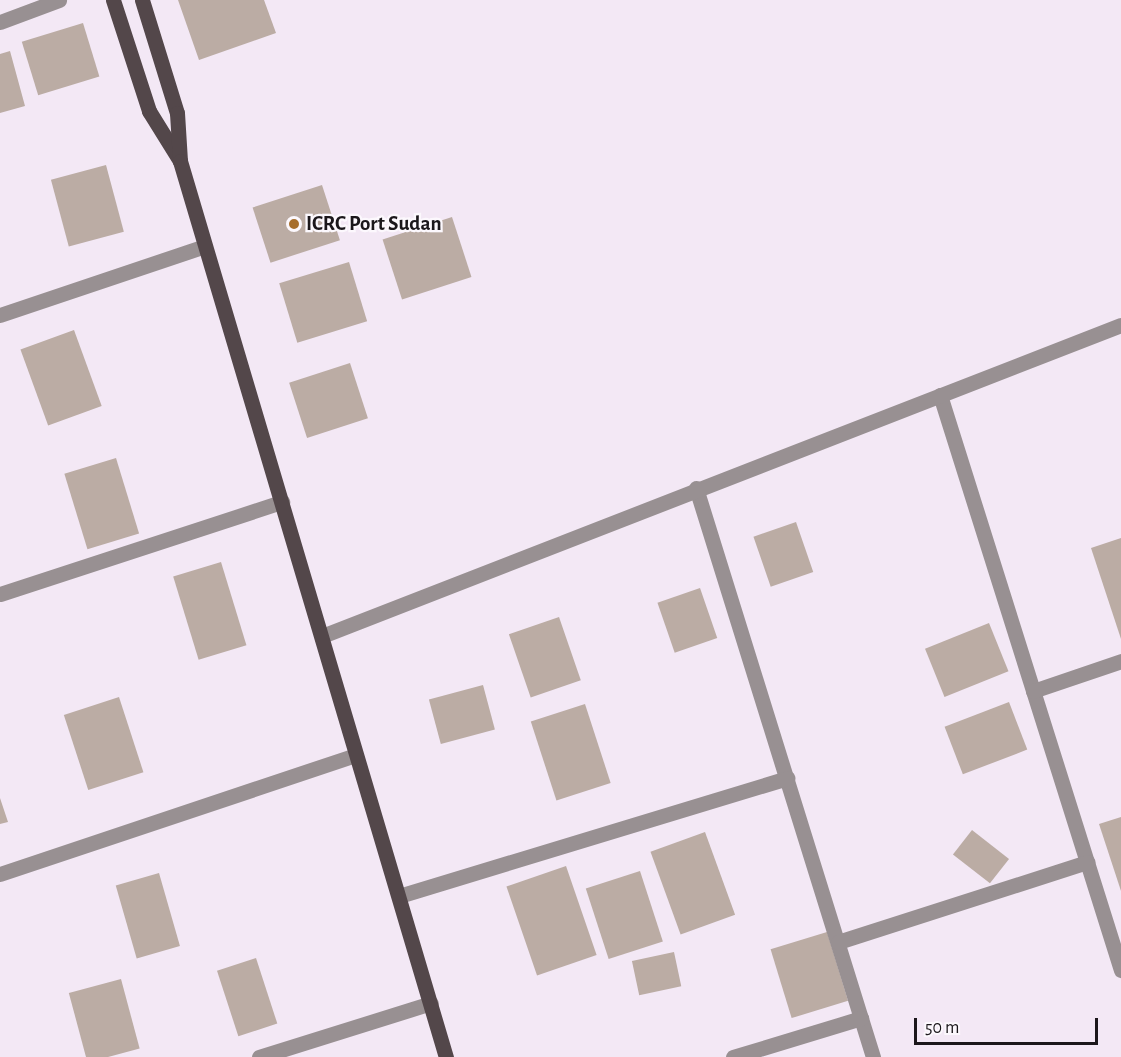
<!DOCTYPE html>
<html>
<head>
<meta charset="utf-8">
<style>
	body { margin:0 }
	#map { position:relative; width:1121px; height:1057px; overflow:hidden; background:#f3e8f5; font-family:"Alegreya Sans",sans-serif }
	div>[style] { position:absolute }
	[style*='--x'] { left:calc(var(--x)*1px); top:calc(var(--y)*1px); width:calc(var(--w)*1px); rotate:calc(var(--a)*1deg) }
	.building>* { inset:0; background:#bbaca4; transform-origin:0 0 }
	.minor>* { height:15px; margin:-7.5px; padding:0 7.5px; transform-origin:7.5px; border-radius:7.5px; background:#989092 }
	.major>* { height:15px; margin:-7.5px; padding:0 7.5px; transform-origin:7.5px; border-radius:7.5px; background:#53474a }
	.dots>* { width:16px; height:16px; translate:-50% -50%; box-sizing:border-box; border:3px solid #fcf8fd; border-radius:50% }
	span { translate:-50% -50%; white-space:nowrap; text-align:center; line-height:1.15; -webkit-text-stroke:4.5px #fcf8fd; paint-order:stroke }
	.poi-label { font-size:21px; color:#1b171b; font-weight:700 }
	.left { translate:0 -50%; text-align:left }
	.scale { position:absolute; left:914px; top:1018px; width:184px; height:27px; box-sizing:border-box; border:3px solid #1b171b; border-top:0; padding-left:8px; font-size:18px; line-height:21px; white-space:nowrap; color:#1b171b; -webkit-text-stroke:4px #fcf8fd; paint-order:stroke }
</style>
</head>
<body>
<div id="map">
	<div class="building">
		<i style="clip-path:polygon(178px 0,264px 0,276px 33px,199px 60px)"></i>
		<i style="left:83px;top:23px;width:56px;height:64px;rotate:73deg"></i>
		<i style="clip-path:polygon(10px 51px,25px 106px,0 113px,0 54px)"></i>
		<i style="left:106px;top:165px;width:69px;height:57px;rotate:75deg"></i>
		<i style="left:322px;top:185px;width:58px;height:73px;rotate:72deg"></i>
		<i style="left:452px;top:217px;width:63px;height:73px;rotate:72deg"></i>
		<i style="left:349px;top:262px;width:62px;height:73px;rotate:73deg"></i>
		<i style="left:74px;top:330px;width:81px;height:57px;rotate:70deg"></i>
		<i style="left:350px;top:363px;width:58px;height:64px;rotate:72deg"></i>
		<i style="left:116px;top:458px;width:79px;height:54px;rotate:73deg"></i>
		<i style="left:796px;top:522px;width:53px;height:45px;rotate:71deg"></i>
		<i style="clip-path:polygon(1121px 538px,1121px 639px,1091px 548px)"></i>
		<i style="left:221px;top:562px;width:87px;height:50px;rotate:73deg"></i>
		<i style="left:700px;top:588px;width:53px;height:45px;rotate:71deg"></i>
		<i style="left:559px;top:617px;width:67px;height:53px;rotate:71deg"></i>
		<i style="left:989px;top:623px;width:52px;height:69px;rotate:68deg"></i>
		<i style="left:483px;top:685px;width:46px;height:56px;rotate:75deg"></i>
		<i style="left:119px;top:697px;width:79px;height:58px;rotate:72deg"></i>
		<i style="left:1009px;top:702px;width:51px;height:69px;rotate:69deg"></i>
		<i style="left:585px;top:704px;width:83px;height:57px;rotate:72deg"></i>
		<i style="clip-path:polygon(0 798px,8px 822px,0 824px)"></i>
		<i style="clip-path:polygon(1121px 817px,1121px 891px,1099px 824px)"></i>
		<i style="left:972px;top:830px;width:47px;height:31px;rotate:38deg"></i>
		<i style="left:705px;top:832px;width:88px;height:58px;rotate:70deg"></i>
		<i style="left:566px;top:866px;width:94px;height:63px;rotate:71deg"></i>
		<i style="left:640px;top:871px;width:74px;height:57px;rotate:72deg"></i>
		<i style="left:159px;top:873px;width:76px;height:45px;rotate:74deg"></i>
		<i style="left:827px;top:932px;width:72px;height:59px;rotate:73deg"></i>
		<i style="left:674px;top:952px;width:35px;height:43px;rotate:78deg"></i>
		<i style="left:256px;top:958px;width:69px;height:41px;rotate:72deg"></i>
		<i style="left:121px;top:979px;width:72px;height:54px;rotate:75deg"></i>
	</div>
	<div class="minor">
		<i style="--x:0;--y:22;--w:63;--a:-20.4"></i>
		<i style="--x:0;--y:315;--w:216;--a:-18.6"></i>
		<i style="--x:940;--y:395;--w:603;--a:72.53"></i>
		<i style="--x:696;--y:488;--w:596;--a:72.72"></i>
		<i style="--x:0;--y:594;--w:297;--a:-18.1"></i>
		<i style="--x:322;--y:636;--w:857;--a:-21.27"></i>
		<i style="--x:1033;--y:691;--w:93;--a:-18.8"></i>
		<i style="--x:0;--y:874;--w:375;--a:-18.5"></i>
		<i style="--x:399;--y:896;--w:406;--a:-16.9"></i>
		<i style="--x:838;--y:942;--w:262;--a:-17.8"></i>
		<i style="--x:259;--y:1057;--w:180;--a:-17.4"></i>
		<i style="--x:733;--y:1057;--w:134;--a:-16.9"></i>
	</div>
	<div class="major">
		<i style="--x:113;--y:0;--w:117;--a:72"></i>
		<i style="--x:149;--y:111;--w:59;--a:58.2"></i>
		<i style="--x:142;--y:0;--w:118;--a:72.8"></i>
		<i style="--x:177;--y:113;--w:48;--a:86.4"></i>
		<i style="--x:180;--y:161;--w:935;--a:73.47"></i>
	</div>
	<div class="dots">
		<i style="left:294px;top:224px;background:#a76e2c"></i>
	</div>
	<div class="poi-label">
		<span class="left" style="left:306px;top:224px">ICRC Port Sudan</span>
	</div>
	<div class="scale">50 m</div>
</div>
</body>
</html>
